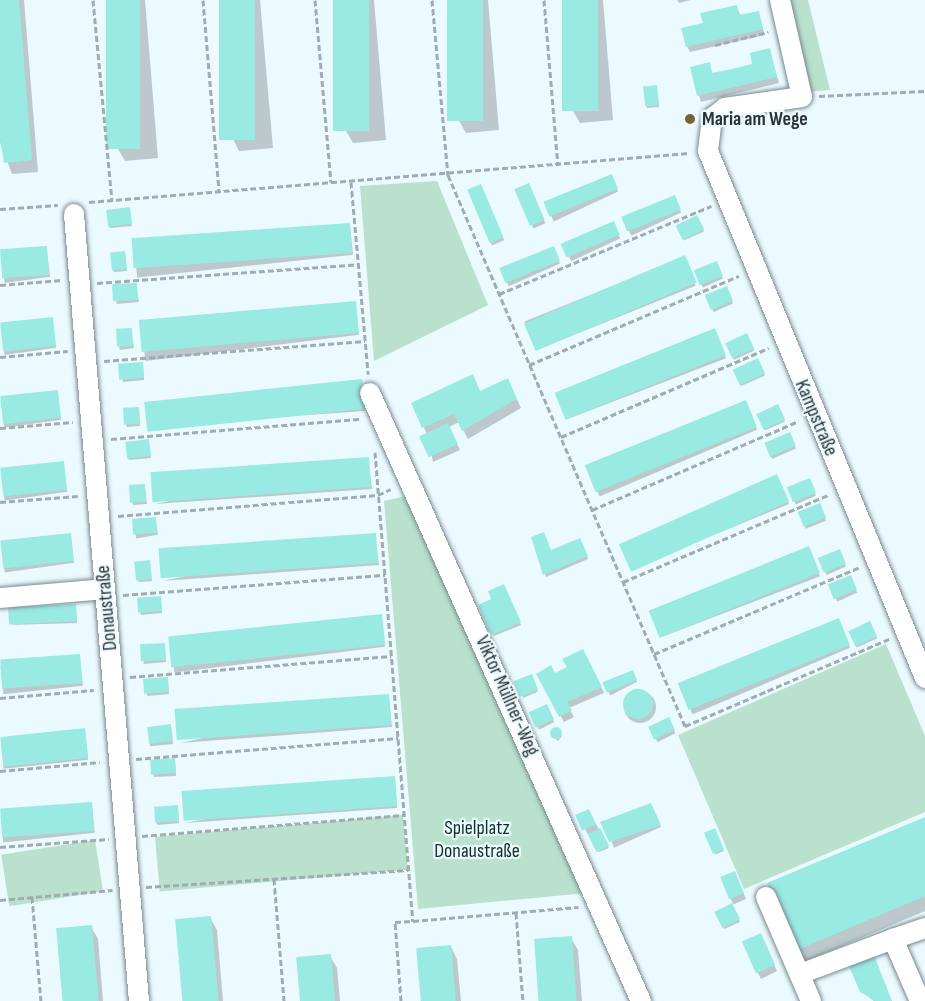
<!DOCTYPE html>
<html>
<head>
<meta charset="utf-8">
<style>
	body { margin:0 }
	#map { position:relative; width:925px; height:1001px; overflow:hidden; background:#ebfaff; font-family:"Sofia Sans Condensed",sans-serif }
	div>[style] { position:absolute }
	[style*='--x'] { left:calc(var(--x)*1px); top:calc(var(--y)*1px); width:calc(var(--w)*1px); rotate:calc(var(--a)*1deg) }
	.green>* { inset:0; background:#b9e1cd; transform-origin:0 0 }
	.shadow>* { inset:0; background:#0003; transform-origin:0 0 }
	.round { border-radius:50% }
	.building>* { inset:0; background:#9aeae4; transform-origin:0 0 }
	.path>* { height:3px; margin-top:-1.5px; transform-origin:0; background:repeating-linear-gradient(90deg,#a0acb0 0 6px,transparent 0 9px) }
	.roads { filter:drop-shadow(0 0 2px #78898f) drop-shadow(0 0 2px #78898f) }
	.minor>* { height:20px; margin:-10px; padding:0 10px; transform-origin:10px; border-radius:10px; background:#fff }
	.dots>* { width:16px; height:16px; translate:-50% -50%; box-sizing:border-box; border:3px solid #ebfaff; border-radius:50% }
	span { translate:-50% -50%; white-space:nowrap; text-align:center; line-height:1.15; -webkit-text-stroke:4.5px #ebfaff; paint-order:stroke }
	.poi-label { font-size:20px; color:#2c3335; font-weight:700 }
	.left { translate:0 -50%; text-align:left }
	.street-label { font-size:20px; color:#2c3335 }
	.park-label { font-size:20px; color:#123023 }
</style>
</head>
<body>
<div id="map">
	<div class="green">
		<i style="clip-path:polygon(786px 0,808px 0,830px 90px,807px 92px)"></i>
		<i style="clip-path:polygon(437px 181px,488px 305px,374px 361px,360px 186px)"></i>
		<i style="clip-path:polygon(406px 496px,587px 893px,418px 909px,384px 501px)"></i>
		<i style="clip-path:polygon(886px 644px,925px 736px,925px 812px,744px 889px,678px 735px)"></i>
		<i style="left:403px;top:815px;width:55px;height:249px;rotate:85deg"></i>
		<i style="left:95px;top:840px;width:52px;height:95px;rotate:81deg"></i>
	</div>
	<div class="shadow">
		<i style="clip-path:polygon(0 0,24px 0,38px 172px,12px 174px,0 142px)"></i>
		<i style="clip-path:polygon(106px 0,145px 0,158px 158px,125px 161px,118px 149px)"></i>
		<i style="clip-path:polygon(221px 0,260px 0,273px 148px,239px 151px,233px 139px)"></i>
		<i style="clip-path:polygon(335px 0,374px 0,386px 140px,353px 143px,346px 131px)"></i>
		<i style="clip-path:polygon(449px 0,488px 0,499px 130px,466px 133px,459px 121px)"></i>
		<i style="clip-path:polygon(564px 0,603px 0,613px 120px,580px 123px,573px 111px)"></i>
		<i style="clip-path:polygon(677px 0,691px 0,679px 3px)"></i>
		<i style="clip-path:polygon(736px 7px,741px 16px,758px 13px,765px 35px,690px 52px,687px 46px,704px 25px)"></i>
		<i style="clip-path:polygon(769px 50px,779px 83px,701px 102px,691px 68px,709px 64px,713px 75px,754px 65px)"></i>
		<i style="clip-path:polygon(656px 86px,659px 107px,647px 108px,646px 105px)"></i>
		<i style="left:611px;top:176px;width:17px;height:71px;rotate:65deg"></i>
		<i style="left:528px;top:184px;width:43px;height:13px;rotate:66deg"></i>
		<i style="left:481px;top:186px;width:59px;height:13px;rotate:67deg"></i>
		<i style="left:674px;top:197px;width:17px;height:55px;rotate:65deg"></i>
		<i style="clip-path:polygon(129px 208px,132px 226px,110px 228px,109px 225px)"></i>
		<i style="left:697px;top:216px;width:17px;height:22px;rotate:66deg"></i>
		<i style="left:613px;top:223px;width:17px;height:54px;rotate:65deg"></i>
		<i style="left:350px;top:226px;width:29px;height:217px;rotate:84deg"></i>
		<i style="left:46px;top:247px;width:30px;height:46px;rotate:82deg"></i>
		<i style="left:553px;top:248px;width:17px;height:56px;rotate:66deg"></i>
		<i style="clip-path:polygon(125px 253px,127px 271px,114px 272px,113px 270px)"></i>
		<i style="left:684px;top:257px;width:31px;height:172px;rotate:68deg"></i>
		<i style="left:716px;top:263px;width:17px;height:22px;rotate:66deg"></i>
		<i style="clip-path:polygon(136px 285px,139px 302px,117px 304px,116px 302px)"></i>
		<i style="left:726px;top:288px;width:17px;height:21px;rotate:66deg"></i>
		<i style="left:355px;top:303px;width:32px;height:215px;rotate:83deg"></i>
		<i style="left:52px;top:319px;width:29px;height:52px;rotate:82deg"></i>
		<i style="clip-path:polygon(131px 330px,134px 348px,120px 350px,119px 347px)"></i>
		<i style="left:716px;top:332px;width:28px;height:171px;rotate:69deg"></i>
		<i style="left:747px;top:335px;width:17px;height:22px;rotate:65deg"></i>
		<i style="left:758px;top:360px;width:17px;height:26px;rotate:66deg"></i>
		<i style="clip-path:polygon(120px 365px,143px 365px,144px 380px,123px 382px)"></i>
		<i style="clip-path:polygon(361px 380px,365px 411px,149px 426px)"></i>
		<i style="clip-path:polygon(512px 389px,521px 408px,468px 439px,459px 422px,449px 427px,460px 450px,433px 462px,427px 434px,413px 404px)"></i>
		<i style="left:57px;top:392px;width:28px;height:57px;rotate:82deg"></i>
		<i style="left:746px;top:404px;width:28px;height:171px;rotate:67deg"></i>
		<i style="left:778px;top:406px;width:17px;height:22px;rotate:66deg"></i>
		<i style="clip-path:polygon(139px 411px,140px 426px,127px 427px,126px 425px)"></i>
		<i style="left:789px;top:433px;width:17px;height:26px;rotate:66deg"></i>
		<i style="clip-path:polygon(148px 440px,151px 458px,129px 460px,128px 458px)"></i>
		<i style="clip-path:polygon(368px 458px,372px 489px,155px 504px)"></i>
		<i style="left:63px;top:462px;width:30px;height:63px;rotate:82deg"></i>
		<i style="clip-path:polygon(778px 478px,789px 504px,631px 569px,630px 567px)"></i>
		<i style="left:809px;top:480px;width:17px;height:22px;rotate:66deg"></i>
		<i style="clip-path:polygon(130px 487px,145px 488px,147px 504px,133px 505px)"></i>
		<i style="left:820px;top:505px;width:17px;height:22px;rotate:69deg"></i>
		<i style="left:155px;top:518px;width:17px;height:22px;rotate:80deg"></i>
		<i style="left:70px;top:534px;width:29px;height:70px;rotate:82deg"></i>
		<i style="clip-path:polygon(375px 535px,379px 565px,163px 581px)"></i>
		<i style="clip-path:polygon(532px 538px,551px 552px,580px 539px,588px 559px,546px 577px)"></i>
		<i style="left:810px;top:550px;width:28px;height:171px;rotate:69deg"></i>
		<i style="left:839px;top:551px;width:17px;height:21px;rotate:66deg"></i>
		<i style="clip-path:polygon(149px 562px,152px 581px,139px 582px,137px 579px)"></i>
		<i style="left:850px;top:577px;width:17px;height:22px;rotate:65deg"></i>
		<i style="clip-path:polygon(503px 585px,521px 625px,494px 636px,480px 605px,493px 600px)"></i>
		<i style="clip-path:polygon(161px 600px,162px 613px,141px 615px,140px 613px)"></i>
		<i style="clip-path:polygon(76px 608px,77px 623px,11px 625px)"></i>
		<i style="left:381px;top:616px;width:31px;height:212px;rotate:83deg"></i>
		<i style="left:839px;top:622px;width:28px;height:171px;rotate:67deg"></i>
		<i style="left:870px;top:623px;width:17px;height:22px;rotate:66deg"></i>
		<i style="clip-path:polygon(165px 647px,166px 662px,144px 664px,143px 662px)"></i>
		<i style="clip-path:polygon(586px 656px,604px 693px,569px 708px,574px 717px,564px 722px,538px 674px,555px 675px)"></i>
		<i style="left:80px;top:658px;width:28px;height:80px;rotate:84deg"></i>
		<i style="left:632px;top:672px;width:11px;height:30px;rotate:63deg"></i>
		<i style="left:531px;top:676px;width:17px;height:16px;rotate:66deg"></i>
		<i style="clip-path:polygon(167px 678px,169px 694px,148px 696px,146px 694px)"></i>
		<i class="round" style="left:624px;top:691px;width:32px;height:32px"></i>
		<i style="clip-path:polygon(389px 698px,392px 727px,180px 743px)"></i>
		<i style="left:546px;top:706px;width:18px;height:17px;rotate:63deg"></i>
		<i style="left:668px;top:719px;width:16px;height:20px;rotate:63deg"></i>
		<i style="left:171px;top:726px;width:18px;height:23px;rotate:84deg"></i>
		<i style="clip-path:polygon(555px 729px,562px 736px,558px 741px,551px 735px)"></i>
		<i style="left:85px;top:730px;width:30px;height:85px;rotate:84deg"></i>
		<i style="clip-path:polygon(152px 761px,175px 762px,176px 776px,154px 777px)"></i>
		<i style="clip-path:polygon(395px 780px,397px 808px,185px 823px)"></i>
		<i style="left:651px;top:805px;width:24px;height:51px;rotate:66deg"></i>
		<i style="left:92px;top:806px;width:27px;height:92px;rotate:84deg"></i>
		<i style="clip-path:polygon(178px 809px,179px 823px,158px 825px,156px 823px)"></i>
		<i style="clip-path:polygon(589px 811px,609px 848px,599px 852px,577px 816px)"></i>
		<i style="clip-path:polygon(925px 818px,925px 911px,804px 962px,797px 950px)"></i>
		<i style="left:714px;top:829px;width:24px;height:9px;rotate:66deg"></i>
		<i style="clip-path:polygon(722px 878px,737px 878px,746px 899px,732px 905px,740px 922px,724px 929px,716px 912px,733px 904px)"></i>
		<i style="clip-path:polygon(210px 918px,217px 930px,223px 1001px,183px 1001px)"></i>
		<i style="clip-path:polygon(91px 927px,98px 939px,103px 1001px,63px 1001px)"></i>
		<i style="clip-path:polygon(571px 938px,578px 950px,582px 1001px,540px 1001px)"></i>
		<i style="clip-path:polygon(763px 940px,777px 971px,761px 979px,758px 973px)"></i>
		<i style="clip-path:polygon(451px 947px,457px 959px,461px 1001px,422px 1001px)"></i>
		<i style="clip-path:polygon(330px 956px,337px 968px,340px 1001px,301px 1001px)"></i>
		<i style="clip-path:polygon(861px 991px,892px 1001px,874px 1001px)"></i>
	</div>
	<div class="building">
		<i style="clip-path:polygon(0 0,19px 0,32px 160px,4px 163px,0 139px)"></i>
		<i style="left:106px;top:0;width:34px;height:149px"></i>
		<i style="left:219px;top:0;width:36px;height:140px"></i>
		<i style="left:333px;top:0;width:36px;height:131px"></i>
		<i style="left:447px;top:0;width:36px;height:121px"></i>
		<i style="left:562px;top:0;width:36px;height:111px"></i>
		<i style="clip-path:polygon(737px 5px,739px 15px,759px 11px,763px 29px,686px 47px,681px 28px,703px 23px,700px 13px)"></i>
		<i style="clip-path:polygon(770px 48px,777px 77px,697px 96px,690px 67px,710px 62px,712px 73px,732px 69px,752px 64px,750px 53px)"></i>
		<i style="left:657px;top:85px;width:20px;height:14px;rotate:84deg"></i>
		<i style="left:612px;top:174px;width:16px;height:74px;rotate:68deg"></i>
		<i style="left:529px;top:183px;width:40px;height:16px;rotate:67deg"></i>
		<i style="left:481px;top:184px;width:58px;height:15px;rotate:67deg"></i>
		<i style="left:675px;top:195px;width:16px;height:58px;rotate:68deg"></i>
		<i style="left:130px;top:207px;width:17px;height:24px;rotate:83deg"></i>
		<i style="left:697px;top:215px;width:16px;height:24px;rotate:63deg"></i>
		<i style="left:614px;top:221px;width:15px;height:58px;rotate:67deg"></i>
		<i style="left:350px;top:223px;width:30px;height:219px;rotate:86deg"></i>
		<i style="left:47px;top:246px;width:29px;height:47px;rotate:86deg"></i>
		<i style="left:554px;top:246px;width:16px;height:59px;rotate:68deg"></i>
		<i style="left:125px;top:251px;width:18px;height:15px;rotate:84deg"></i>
		<i style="left:685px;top:255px;width:30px;height:175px;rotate:67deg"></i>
		<i style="left:717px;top:261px;width:16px;height:25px;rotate:68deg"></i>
		<i style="left:137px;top:283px;width:17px;height:25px;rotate:87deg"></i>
		<i style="left:727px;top:286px;width:16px;height:24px;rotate:68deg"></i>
		<i style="left:356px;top:301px;width:32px;height:218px;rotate:85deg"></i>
		<i style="left:53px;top:317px;width:29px;height:53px;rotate:84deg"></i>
		<i style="left:132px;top:328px;width:18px;height:16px;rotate:87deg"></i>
		<i style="left:715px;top:328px;width:29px;height:173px;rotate:68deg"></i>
		<i style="left:747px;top:333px;width:17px;height:24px;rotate:65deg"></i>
		<i style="left:758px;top:358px;width:17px;height:28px;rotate:65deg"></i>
		<i style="left:143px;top:362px;width:16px;height:25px;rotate:86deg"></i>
		<i style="clip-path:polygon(473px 374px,480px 391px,508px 378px,517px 399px,462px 431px,454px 414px,422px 428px,411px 403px)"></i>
		<i style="left:362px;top:379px;width:30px;height:219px;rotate:84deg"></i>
		<i style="left:58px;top:390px;width:28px;height:58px;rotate:84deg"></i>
		<i style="left:746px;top:400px;width:29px;height:174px;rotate:68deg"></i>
		<i style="left:778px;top:404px;width:17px;height:24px;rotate:65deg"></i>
		<i style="left:139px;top:407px;width:17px;height:16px;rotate:87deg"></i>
		<i style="left:448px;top:423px;width:23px;height:32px;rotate:65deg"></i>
		<i style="left:790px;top:432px;width:15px;height:28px;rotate:67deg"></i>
		<i style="left:149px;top:439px;width:17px;height:24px;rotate:83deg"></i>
		<i style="left:369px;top:457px;width:30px;height:219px;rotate:86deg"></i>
		<i style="left:64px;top:461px;width:29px;height:64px;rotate:84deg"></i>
		<i style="left:777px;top:474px;width:30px;height:173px;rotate:66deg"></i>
		<i style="left:810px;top:478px;width:16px;height:25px;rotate:68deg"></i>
		<i style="left:145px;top:484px;width:18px;height:16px;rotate:87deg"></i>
		<i style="left:820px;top:503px;width:16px;height:24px;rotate:68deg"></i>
		<i style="left:156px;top:517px;width:16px;height:24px;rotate:86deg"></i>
		<i style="clip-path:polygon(544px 532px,551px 550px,580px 538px,588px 556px,543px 575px,531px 537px)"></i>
		<i style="left:71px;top:533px;width:28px;height:71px;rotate:84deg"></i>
		<i style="left:376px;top:533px;width:30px;height:218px;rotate:86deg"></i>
		<i style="left:809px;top:546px;width:29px;height:173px;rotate:68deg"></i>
		<i style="left:840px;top:549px;width:16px;height:24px;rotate:68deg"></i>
		<i style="left:150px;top:560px;width:19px;height:16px;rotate:84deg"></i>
		<i style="left:851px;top:575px;width:16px;height:25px;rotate:68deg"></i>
		<i style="clip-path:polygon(504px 584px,521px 622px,491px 635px,478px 605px,491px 599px,488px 591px)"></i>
		<i style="left:161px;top:596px;width:15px;height:24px;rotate:86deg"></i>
		<i style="left:76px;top:604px;width:17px;height:68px;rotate:87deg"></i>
		<i style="left:382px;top:614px;width:31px;height:215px;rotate:84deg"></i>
		<i style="left:839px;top:618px;width:29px;height:174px;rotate:68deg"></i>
		<i style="left:870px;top:621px;width:17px;height:24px;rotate:65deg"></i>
		<i style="left:165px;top:643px;width:17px;height:25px;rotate:87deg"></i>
		<i style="clip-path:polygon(583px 649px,602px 687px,567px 702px,572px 710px,559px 717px,536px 674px,551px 665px,555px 673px,567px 667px,562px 659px)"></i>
		<i style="left:80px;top:654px;width:29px;height:80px;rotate:86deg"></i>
		<i style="left:633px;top:670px;width:11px;height:33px;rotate:68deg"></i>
		<i style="left:532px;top:674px;width:17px;height:20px;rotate:69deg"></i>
		<i style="left:168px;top:677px;width:15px;height:25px;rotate:86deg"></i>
		<i class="round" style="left:623px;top:689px;width:30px;height:30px"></i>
		<i style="left:389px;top:694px;width:31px;height:215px;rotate:86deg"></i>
		<i style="left:547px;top:704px;width:17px;height:20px;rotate:66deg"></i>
		<i style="left:669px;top:717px;width:14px;height:23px;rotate:65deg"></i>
		<i style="left:171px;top:724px;width:17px;height:24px;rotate:83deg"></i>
		<i class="round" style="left:550px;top:727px;width:12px;height:12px"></i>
		<i style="left:85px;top:728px;width:30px;height:85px;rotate:84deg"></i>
		<i style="left:175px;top:758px;width:15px;height:25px;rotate:86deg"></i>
		<i style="left:395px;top:776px;width:30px;height:214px;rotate:86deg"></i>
		<i style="left:92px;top:802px;width:29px;height:92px;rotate:86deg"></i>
		<i style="clip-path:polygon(651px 803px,661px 825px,609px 842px,600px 822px)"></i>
		<i style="left:178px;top:805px;width:16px;height:24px;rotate:86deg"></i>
		<i style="left:589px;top:809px;width:17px;height:15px;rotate:66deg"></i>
		<i style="clip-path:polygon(925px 817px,925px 896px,795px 951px,767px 883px)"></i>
		<i style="left:600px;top:828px;width:20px;height:14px;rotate:63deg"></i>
		<i style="left:715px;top:828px;width:23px;height:12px;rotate:67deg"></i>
		<i style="left:735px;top:871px;width:24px;height:16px;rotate:68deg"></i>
		<i style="left:732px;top:903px;width:18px;height:20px;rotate:63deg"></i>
		<i style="left:211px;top:916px;width:85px;height:36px;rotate:85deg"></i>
		<i style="left:92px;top:925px;width:76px;height:36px;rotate:85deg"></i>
		<i style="left:761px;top:933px;width:35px;height:21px;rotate:66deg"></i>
		<i style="left:572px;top:936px;width:65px;height:38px;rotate:86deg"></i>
		<i style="left:451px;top:945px;width:56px;height:35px;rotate:85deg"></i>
		<i style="left:331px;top:954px;width:47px;height:35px;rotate:85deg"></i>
		<i style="clip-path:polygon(874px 955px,892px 1001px,876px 1001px,860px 992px,849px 966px)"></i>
	</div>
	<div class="path">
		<i style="--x:93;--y:0;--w:201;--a:84.6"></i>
		<i style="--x:203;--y:0;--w:192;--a:85.2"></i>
		<i style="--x:315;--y:0;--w:183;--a:85"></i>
		<i style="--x:432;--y:0;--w:176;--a:84.8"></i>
		<i style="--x:448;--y:175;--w:600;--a:66.73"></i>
		<i style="--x:685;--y:726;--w:222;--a:-23.1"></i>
		<i style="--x:544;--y:0;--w:166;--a:85.2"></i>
		<i style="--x:715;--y:45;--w:55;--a:-13.8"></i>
		<i style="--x:819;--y:96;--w:106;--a:-2.7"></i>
		<i style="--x:351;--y:182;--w:193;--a:84.9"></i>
		<i style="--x:89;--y:202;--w:602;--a:-4.67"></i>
		<i style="--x:0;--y:209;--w:58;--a:-3.9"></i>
		<i style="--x:97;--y:283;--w:263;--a:-4.1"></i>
		<i style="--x:0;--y:285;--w:62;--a:-4.6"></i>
		<i style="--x:499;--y:294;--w:230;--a:-22.5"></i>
		<i style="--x:0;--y:357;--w:68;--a:-5"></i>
		<i style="--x:104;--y:361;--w:262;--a:-4.4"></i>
		<i style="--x:529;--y:365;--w:228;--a:-23"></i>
		<i style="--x:0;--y:428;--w:73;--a:-4.7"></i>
		<i style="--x:561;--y:437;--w:226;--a:-23.2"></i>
		<i style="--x:111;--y:439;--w:251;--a:-4.6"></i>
		<i style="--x:375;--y:452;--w:471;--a:85.4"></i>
		<i style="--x:413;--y:921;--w:166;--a:-4.8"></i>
		<i style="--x:0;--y:502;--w:78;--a:-4.4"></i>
		<i style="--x:592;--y:510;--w:225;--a:-23.3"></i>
		<i style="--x:118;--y:516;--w:261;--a:-4.6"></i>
		<i style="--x:378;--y:495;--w:14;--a:-25"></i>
		<i style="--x:623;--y:582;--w:225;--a:-23"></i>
		<i style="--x:123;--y:595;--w:263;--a:-4.4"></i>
		<i style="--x:654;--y:654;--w:224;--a:-22.9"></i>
		<i style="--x:130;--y:677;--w:262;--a:-4.6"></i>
		<i style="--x:0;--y:698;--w:94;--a:-4.9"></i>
		<i style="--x:136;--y:759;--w:263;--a:-4.6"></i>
		<i style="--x:0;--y:771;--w:100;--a:-5.1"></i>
		<i style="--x:142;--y:836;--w:262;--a:-4.6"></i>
		<i style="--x:0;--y:847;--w:109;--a:-4.2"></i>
		<i style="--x:274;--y:879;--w:122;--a:85.3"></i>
		<i style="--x:146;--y:887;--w:263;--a:-3.7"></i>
		<i style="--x:32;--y:897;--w:104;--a:85.1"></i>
		<i style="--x:0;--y:900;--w:113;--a:-5.1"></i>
		<i style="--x:516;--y:913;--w:88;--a:85.5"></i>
		<i style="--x:401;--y:1001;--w:79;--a:-94.3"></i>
		<i style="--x:395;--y:922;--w:18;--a:-3"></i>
	</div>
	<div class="roads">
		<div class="minor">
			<i style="--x:780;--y:0;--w:99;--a:77.2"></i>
			<i style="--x:802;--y:97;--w:78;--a:171.9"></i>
			<i style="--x:725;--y:108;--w:16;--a:142"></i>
			<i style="--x:712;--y:118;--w:33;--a:97"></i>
			<i style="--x:708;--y:151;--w:570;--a:67.62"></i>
			<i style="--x:74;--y:214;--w:790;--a:85.28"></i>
			<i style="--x:370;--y:393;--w:666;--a:65.98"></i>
			<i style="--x:0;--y:598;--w:105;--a:-4.9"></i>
			<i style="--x:766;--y:897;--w:113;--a:66.6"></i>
			<i style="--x:800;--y:974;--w:99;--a:-20.6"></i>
			<i style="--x:920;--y:1001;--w:68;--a:-113.5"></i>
			<i style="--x:893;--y:939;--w:34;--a:-19"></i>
		</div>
	</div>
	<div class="dots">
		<i style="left:690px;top:119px;background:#7b6434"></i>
	</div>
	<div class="poi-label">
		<span class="left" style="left:702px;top:119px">Maria am Wege</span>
	</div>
	<div class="street-label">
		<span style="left:816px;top:418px;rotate:67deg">Kampstraße</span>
		<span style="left:107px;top:608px;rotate:-95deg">Donaustraße</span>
		<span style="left:507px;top:696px;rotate:66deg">Viktor Müllner-Weg</span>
	</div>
	<div class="park-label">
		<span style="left:477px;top:840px">Spielplatz<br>Donaustraße</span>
	</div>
</div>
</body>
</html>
